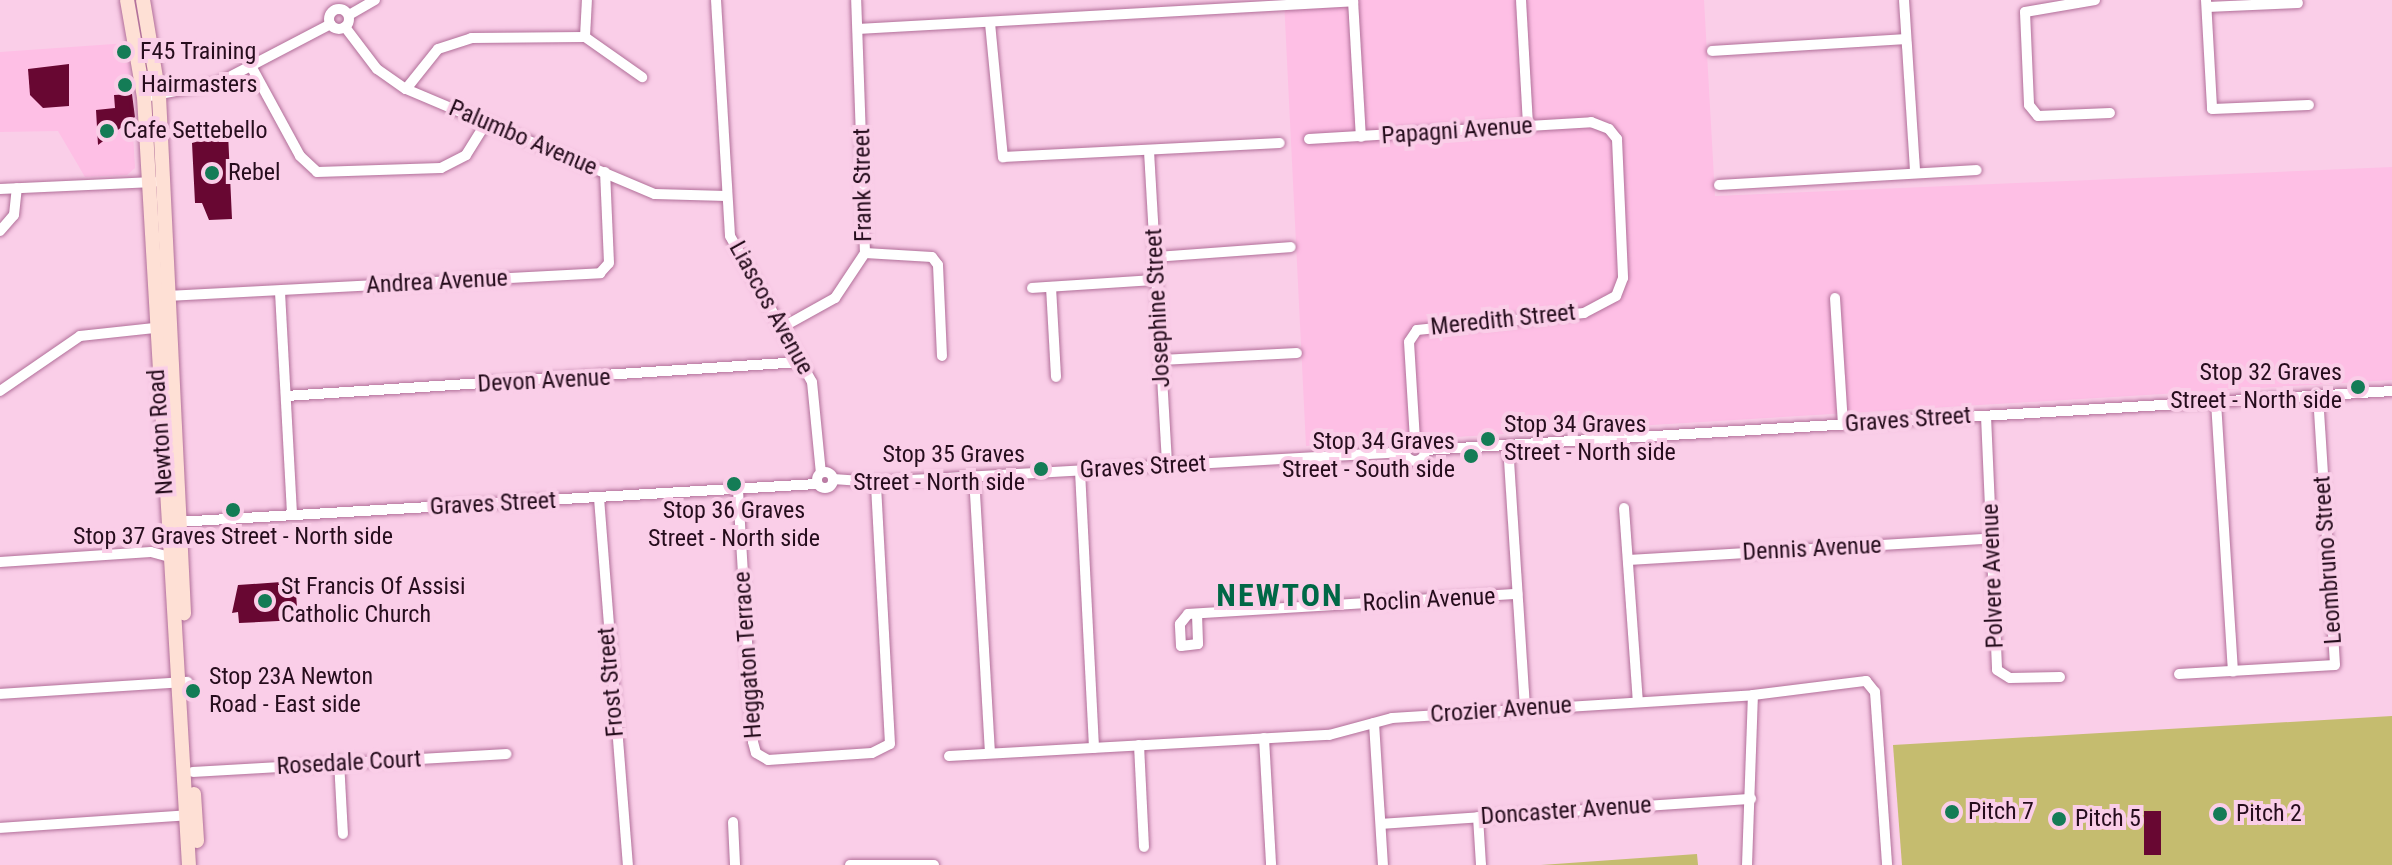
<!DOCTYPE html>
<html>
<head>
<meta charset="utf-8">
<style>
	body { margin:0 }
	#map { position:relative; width:2392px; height:865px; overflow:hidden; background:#facee8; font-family:"Roboto Condensed",sans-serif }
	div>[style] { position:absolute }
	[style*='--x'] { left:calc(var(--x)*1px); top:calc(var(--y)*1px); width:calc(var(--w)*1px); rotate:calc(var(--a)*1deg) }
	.built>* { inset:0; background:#febfe5 }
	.green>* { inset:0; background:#c5bc6f }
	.building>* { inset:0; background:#680732; transform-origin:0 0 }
	.roads { filter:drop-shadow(0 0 2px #b16f99) drop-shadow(0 0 2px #b16f99) }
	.minor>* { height:10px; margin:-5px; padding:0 5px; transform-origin:5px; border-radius:5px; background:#fff }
	.minor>.ring { margin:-5px; padding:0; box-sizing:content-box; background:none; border:10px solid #fff; border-radius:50% }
	.secondary>* { height:14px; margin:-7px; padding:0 7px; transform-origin:7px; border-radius:7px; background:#fee0d5 }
	.dots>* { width:22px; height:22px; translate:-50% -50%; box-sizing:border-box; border:4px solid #facee8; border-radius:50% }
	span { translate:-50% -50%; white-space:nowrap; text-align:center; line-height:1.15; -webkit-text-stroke:8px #facee8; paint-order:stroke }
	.poi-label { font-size:24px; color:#260d1d }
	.left { translate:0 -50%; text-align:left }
	.right { translate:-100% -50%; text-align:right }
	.street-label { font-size:24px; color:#260d1d }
	.district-label { font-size:32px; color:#006846; font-weight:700; letter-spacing:2px }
</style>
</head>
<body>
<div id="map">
	<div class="built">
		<i style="clip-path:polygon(1284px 0,1704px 0,1715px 196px,2392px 167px,2392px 380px,1306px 446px)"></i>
		<i style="clip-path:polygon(128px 43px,135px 168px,127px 175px,85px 177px,58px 131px,0 132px,0 52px)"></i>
	</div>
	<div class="green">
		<i style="clip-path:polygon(2392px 716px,2392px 865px,1902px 865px,1893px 745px)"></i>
		<i style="clip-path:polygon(1697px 854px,1698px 865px,1541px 865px)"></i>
	</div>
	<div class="building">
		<i style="clip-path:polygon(69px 64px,69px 106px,43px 108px,30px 95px,28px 69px)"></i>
		<i style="clip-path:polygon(132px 94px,135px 117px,98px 145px,96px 110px,115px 108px,114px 95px)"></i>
		<i style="clip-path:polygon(228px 133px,232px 219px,209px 220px,202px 203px,195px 203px,192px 143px)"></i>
		<i style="clip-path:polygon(295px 581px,298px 620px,239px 623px,238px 612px,232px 613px,238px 585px)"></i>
		<i style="left:2144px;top:811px;width:17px;height:44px"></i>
	</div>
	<div class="roads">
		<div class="minor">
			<i style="--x:716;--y:0;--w:236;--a:86.6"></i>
			<i style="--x:730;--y:236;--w:167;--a:60.7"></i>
			<i style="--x:812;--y:382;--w:91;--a:84.4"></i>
			<i style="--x:1353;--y:0;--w:137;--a:86.7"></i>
			<i style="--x:1521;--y:0;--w:126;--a:86.8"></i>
			<i style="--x:1904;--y:0;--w:172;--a:86.3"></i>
			<i style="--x:2095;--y:0;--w:71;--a:170.3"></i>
			<i style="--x:2025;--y:12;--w:93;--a:87.5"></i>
			<i style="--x:2029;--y:105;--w:14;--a:51"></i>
			<i style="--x:2038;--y:116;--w:72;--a:-2.4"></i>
			<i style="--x:2206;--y:0;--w:109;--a:86.8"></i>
			<i style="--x:2212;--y:109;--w:97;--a:-2.4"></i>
			<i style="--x:2207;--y:7;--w:91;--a:-2.5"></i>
			<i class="ring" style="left:329px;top:9px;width:10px;height:10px"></i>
			<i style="--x:349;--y:15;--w:30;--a:-30"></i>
			<i style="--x:990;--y:23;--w:135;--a:84.5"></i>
			<i style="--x:1003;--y:157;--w:277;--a:-2.9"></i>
			<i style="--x:345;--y:27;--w:53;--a:52.7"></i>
			<i style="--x:377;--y:69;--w:35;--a:35"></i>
			<i style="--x:406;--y:89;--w:270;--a:22.9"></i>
			<i style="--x:655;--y:194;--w:71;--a:1.6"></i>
			<i style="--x:858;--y:29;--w:496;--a:-3.2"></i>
			<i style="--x:585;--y:37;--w:37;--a:-87"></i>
			<i style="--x:1712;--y:51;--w:194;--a:-3.5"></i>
			<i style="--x:251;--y:66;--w:102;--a:61.4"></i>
			<i style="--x:300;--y:156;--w:23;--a:43"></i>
			<i style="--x:317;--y:172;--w:124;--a:-1.8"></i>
			<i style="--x:441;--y:168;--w:28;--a:-27"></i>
			<i style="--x:466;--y:155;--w:38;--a:-58"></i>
			<i style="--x:406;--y:89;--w:51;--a:-51.3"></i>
			<i style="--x:438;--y:49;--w:35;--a:-18"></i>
			<i style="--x:471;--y:38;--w:114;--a:-0.5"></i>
			<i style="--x:585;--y:37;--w:70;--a:35.1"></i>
			<i style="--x:144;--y:97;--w:75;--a:-10.7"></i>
			<i style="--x:218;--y:83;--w:127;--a:-27.6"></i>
			<i style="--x:1309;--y:139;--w:283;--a:-3.4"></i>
			<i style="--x:1591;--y:122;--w:19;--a:21"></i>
			<i style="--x:1609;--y:129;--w:13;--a:51"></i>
			<i style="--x:1617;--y:139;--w:139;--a:87.5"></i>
			<i style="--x:1623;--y:278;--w:19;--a:111"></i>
			<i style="--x:1616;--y:296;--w:36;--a:152"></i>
			<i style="--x:1584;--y:313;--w:168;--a:174.2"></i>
			<i style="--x:1417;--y:330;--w:14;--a:124"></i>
			<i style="--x:1409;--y:342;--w:99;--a:86.5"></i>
			<i style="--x:1149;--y:151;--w:315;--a:86.7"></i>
			<i style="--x:1719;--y:185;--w:258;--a:-3.3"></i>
			<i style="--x:0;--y:189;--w:154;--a:-2.6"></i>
			<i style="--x:0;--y:231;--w:21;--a:-49"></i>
			<i style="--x:14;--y:215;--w:27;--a:-84"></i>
			<i style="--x:865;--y:253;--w:67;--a:3.4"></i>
			<i style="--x:932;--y:257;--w:10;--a:53"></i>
			<i style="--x:938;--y:265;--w:91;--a:87.5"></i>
			<i style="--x:1155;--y:257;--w:136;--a:-4.2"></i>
			<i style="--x:1051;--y:287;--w:90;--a:86.8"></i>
			<i style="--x:1032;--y:288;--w:125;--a:-3.7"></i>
			<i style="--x:280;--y:292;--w:223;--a:86.9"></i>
			<i style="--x:167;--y:296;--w:434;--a:-3"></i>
			<i style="--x:600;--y:273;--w:13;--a:-48"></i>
			<i style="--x:609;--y:263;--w:91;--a:-92.5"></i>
			<i style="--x:1835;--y:298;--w:127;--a:86.4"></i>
			<i style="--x:781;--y:328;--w:62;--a:-29.1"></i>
			<i style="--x:835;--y:298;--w:54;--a:-56.3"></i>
			<i style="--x:865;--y:253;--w:253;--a:-92"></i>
			<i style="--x:1161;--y:360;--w:136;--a:-2.9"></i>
			<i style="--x:0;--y:391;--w:97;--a:-34.5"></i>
			<i style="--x:80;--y:336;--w:84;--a:-6.1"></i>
			<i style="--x:286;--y:396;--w:516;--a:-3.78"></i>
			<i style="--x:2216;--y:402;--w:270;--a:86.4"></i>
			<i style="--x:1986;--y:416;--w:254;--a:87.5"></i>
			<i style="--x:1997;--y:670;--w:15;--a:32"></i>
			<i style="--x:2010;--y:678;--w:50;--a:-1.1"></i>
			<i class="ring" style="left:1405px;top:441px;width:10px;height:10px"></i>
			<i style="--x:1508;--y:445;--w:263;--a:86.3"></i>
			<i style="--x:1425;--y:450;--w:969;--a:-3.49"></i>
			<i style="--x:1080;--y:471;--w:277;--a:87.1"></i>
			<i class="ring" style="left:817px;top:472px;width:6px;height:6px"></i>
			<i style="--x:974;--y:476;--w:277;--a:86.7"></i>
			<i style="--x:833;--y:479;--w:43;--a:4"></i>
			<i style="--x:876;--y:482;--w:530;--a:-3.25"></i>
			<i style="--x:738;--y:490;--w:252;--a:86.6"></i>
			<i style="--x:753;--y:742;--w:11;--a:75"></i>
			<i style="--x:756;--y:753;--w:14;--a:30"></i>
			<i style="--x:768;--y:760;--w:104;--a:-3.9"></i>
			<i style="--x:872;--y:753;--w:20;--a:-27"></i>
			<i style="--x:890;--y:744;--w:262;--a:-93.1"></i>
			<i style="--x:599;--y:498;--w:368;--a:85.5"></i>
			<i style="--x:1624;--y:508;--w:194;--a:85.9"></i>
			<i style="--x:177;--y:522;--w:641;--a:-3.4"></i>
			<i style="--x:1629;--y:560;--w:366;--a:-3.4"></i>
			<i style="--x:0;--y:562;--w:151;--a:-3.8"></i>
			<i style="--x:151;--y:552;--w:20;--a:15"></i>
			<i style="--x:1197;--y:614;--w:30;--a:88"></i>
			<i style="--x:1198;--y:644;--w:17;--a:173"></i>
			<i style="--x:1181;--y:646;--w:22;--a:-93"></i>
			<i style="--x:1180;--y:624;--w:13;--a:-51"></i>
			<i style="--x:1188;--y:614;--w:330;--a:-3.5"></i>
			<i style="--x:2179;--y:674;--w:156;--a:-3.3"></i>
			<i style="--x:2335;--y:665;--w:271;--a:-93.6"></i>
			<i style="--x:0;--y:694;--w:188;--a:-3.7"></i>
			<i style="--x:1374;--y:723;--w:142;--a:86.4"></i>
			<i style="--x:1264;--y:738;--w:127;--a:86.8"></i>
			<i style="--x:1139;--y:745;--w:102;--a:87.2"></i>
			<i style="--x:949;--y:756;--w:381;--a:-3.2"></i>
			<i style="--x:1329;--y:735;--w:65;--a:-15.1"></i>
			<i style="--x:1392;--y:718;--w:362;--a:-3.6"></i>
			<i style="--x:1753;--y:695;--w:114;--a:-7.1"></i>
			<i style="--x:1866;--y:681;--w:14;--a:51"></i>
			<i style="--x:1875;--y:692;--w:173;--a:86"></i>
			<i style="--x:339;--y:761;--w:73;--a:86.9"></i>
			<i style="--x:193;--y:772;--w:314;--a:-3.3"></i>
			<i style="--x:1478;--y:817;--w:48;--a:86.4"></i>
			<i style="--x:733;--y:822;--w:43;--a:87.3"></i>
			<i style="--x:1381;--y:824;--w:371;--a:-3.9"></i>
			<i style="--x:0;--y:828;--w:190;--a:-3.9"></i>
			<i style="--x:850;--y:865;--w:84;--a:0"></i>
			<i style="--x:1747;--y:865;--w:170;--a:-88"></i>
		</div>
		<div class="secondary">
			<i style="--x:127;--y:0;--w:98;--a:80.1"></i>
			<i style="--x:144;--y:97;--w:769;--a:86.65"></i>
			<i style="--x:143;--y:0;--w:97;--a:80.5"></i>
			<i style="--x:159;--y:96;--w:518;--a:87.23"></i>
			<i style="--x:194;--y:794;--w:47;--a:86.3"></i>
		</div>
	</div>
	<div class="dots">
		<i style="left:124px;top:52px;background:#147c56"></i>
		<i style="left:125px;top:85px;background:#147c56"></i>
		<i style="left:107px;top:131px;background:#147c56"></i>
		<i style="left:212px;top:173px;background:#147c56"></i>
		<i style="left:2358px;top:387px;background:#147c56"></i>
		<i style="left:1488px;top:439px;background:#147c56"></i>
		<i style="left:1471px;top:456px;background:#147c56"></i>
		<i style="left:1041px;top:469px;background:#147c56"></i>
		<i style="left:734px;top:484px;background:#147c56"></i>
		<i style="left:233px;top:510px;background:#147c56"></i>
		<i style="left:265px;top:601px;background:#147c56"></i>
		<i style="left:193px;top:691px;background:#147c56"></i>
		<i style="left:1952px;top:812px;background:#147c56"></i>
		<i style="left:2220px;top:814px;background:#147c56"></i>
		<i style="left:2059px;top:819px;background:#147c56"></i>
	</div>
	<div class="poi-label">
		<span class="left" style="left:140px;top:52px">F45 Training</span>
		<span class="left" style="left:141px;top:85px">Hairmasters</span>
		<span class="left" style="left:123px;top:131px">Cafe Settebello</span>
		<span class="left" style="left:228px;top:173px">Rebel</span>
		<span class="right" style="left:2342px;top:387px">Stop 32 Graves<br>Street - North side</span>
		<span class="left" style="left:1504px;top:439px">Stop 34 Graves<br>Street - North side</span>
		<span class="right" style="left:1455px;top:456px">Stop 34 Graves<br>Street - South side</span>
		<span class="right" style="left:1025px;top:469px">Stop 35 Graves<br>Street - North side</span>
		<span style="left:734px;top:525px">Stop 36 Graves<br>Street - North side</span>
		<span style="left:233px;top:537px">Stop 37 Graves Street - North side</span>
		<span class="left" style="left:281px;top:601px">St Francis Of Assisi<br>Catholic Church</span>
		<span class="left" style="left:209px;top:691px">Stop 23A Newton<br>Road - East side</span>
		<span class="left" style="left:1968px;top:812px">Pitch 7</span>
		<span class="left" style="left:2236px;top:814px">Pitch 2</span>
		<span class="left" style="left:2075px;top:819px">Pitch 5</span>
	</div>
	<div class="street-label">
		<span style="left:1457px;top:131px;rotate:-4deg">Papagni Avenue</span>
		<span style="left:523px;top:138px;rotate:23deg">Palumbo Avenue</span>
		<span style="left:863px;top:185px;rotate:-91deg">Frank Street</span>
		<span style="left:437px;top:282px;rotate:-3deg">Andrea Avenue</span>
		<span style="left:771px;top:308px;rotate:61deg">Liascos Avenue</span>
		<span style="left:1158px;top:308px;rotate:-93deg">Josephine Street</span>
		<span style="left:1503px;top:320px;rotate:-6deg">Meredith Street</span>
		<span style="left:544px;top:381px;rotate:-3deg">Devon Avenue</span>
		<span style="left:1908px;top:420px;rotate:-4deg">Graves Street</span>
		<span style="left:161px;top:432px;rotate:-94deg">Newton Road</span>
		<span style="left:1143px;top:467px;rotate:-3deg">Graves Street</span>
		<span style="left:493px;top:504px;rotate:-3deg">Graves Street</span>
		<span style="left:1812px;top:549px;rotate:-3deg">Dennis Avenue</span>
		<span style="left:2328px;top:560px;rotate:-94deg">Leombruno Street</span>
		<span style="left:1993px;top:576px;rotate:-92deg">Polvere Avenue</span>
		<span style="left:1429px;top:600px;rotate:-3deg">Roclin Avenue</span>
		<span style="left:748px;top:655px;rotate:-94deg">Heggaton Terrace</span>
		<span style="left:611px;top:682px;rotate:-95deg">Frost Street</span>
		<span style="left:1501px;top:710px;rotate:-4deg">Crozier Avenue</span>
		<span style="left:349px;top:763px;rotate:-3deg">Rosedale Court</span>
		<span style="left:1566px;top:811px;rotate:-4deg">Doncaster Avenue</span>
	</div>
	<div class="district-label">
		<span style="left:1280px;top:595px">NEWTON</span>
	</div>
</div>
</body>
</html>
